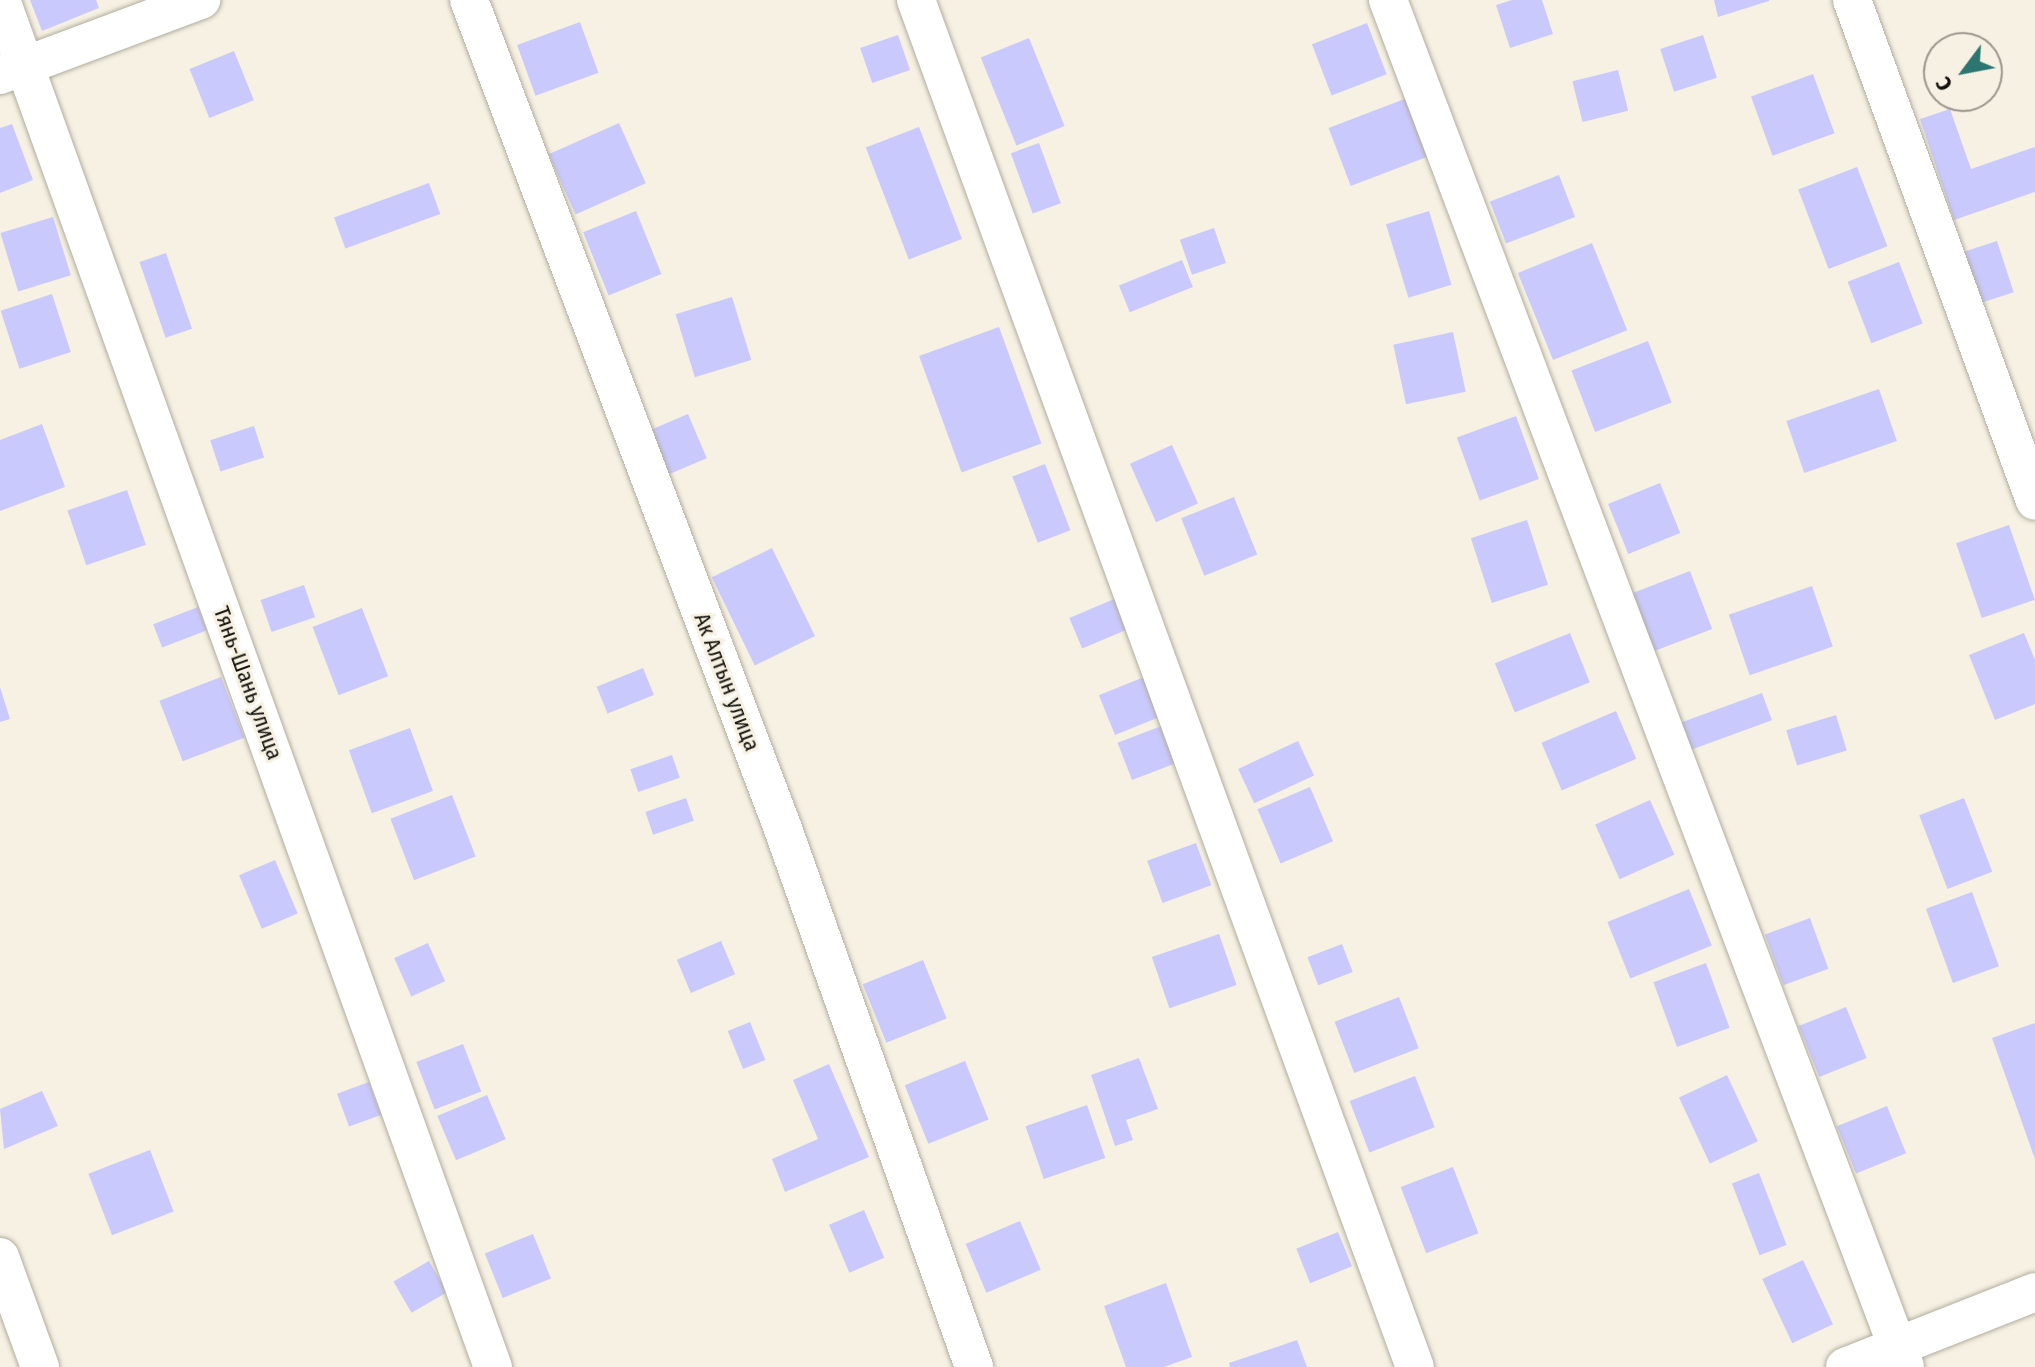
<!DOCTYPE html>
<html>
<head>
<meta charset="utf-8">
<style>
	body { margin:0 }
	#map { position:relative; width:2035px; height:1367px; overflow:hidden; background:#f6f1e2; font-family:"Fira Sans Condensed",sans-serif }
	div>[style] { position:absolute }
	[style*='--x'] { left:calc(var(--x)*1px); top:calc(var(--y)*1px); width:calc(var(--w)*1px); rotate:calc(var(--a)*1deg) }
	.building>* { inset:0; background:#cac9fd; transform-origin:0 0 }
	.roads { filter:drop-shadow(0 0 2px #b1ad9f) drop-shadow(0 0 2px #b1ad9f) }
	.minor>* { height:38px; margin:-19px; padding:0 19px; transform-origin:19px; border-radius:19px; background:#fff }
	span { translate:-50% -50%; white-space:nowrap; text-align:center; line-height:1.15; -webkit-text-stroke:6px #f6f1e2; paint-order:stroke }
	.street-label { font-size:22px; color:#12100c }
	.north { position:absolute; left:1923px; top:32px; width:80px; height:80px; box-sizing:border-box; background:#f6f1e2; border:2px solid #9b978c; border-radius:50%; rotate:238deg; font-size:22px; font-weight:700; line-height:32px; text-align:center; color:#12100c }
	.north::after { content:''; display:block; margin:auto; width:28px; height:36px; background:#2c7571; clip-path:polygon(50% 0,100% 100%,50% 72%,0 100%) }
</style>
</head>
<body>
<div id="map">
	<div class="building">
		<i style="clip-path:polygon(30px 0,96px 0,99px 8px,42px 31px)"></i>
		<i style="clip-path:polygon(1512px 0,1542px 0,1553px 34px,1510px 48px,1496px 5px)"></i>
		<i style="clip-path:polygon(1714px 0,1769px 0,1769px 1px,1718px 17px)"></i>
		<i style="left:580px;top:22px;width:54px;height:67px;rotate:70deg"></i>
		<i style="left:1367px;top:23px;width:55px;height:59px;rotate:69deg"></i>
		<i style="left:898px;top:35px;width:37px;height:40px;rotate:71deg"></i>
		<i style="left:1703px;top:35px;width:45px;height:45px;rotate:72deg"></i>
		<i style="left:1029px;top:38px;width:95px;height:52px;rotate:68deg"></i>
		<i style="left:234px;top:51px;width:53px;height:48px;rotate:68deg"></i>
		<i style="left:1618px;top:70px;width:42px;height:47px;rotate:76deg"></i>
		<i style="left:1813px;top:74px;width:63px;height:66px;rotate:70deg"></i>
		<i style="left:1407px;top:98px;width:62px;height:84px;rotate:69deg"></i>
		<i style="clip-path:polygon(1950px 109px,1971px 169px,2035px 147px,2035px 192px,1954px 220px,1920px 119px)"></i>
		<i style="left:619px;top:123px;width:66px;height:77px;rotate:66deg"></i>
		<i style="clip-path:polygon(12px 124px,33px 180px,0 193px,0 128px)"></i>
		<i style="left:919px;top:127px;width:120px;height:57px;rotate:69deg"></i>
		<i style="left:1039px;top:143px;width:64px;height:30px;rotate:70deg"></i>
		<i style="left:1857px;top:167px;width:85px;height:63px;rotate:69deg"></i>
		<i style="left:1559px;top:175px;width:45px;height:74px;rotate:69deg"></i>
		<i style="left:429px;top:183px;width:33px;height:101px;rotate:70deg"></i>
		<i style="left:636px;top:211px;width:68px;height:57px;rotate:68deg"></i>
		<i style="left:1429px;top:211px;width:77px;height:45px;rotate:73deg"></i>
		<i style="left:53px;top:217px;width:61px;height:55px;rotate:73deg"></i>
		<i style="left:1214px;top:228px;width:37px;height:36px;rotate:71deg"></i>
		<i style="left:1997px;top:241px;width:54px;height:42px;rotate:72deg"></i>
		<i style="left:1592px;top:243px;width:94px;height:80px;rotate:68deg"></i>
		<i style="left:166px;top:253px;width:80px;height:28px;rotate:71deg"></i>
		<i style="left:1182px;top:260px;width:29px;height:68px;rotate:68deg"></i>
		<i style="left:1899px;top:262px;width:66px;height:55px;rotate:69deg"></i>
		<i style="left:52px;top:294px;width:61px;height:54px;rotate:72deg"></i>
		<i style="left:732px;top:297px;width:66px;height:59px;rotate:73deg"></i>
		<i style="left:999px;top:327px;width:124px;height:85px;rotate:70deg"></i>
		<i style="left:1453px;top:332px;width:61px;height:61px;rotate:78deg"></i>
		<i style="left:1648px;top:341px;width:66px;height:82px;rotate:69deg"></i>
		<i style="left:1879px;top:389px;width:55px;height:98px;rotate:71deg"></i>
		<i style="left:688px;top:414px;width:48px;height:41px;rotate:67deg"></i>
		<i style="left:1516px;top:416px;width:67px;height:63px;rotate:70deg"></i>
		<i style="clip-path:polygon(42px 424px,65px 487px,0 511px,0 440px)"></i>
		<i style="left:254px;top:426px;width:33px;height:46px;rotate:72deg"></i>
		<i style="left:1172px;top:445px;width:64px;height:46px;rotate:66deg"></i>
		<i style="left:1045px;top:464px;width:71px;height:35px;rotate:69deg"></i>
		<i style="left:1660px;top:483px;width:54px;height:56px;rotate:68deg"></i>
		<i style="left:127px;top:490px;width:58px;height:63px;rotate:71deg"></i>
		<i style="left:1234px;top:497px;width:62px;height:57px;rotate:68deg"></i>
		<i style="left:1527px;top:520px;width:68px;height:59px;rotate:72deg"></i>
		<i style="left:2009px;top:525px;width:79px;height:56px;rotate:71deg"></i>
		<i style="left:772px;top:548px;width:98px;height:67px;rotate:64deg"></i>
		<i style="left:1690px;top:571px;width:62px;height:62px;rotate:69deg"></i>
		<i style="left:304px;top:585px;width:34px;height:46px;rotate:71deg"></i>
		<i style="left:1812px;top:586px;width:64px;height:88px;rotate:71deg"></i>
		<i style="left:1119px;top:597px;width:33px;height:54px;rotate:67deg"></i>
		<i style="left:198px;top:607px;width:25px;height:48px;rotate:69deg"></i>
		<i style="left:362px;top:608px;width:73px;height:53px;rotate:69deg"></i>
		<i style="left:1570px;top:633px;width:53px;height:81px;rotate:68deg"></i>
		<i style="clip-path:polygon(2024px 633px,2035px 660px,2035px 704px,1995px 720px,1969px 655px)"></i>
		<i style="left:643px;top:668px;width:29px;height:50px;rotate:68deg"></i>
		<i style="left:1149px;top:675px;width:43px;height:54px;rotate:68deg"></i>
		<i style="left:221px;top:677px;width:65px;height:66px;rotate:69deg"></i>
		<i style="clip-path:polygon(0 687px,10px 719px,0 722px)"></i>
		<i style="left:1762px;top:693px;width:29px;height:89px;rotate:70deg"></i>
		<i style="left:1616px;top:711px;width:52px;height:81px;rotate:67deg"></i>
		<i style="left:1836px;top:715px;width:37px;height:52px;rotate:73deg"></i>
		<i style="left:1169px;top:723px;width:40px;height:55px;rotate:69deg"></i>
		<i style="left:410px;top:728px;width:67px;height:65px;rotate:70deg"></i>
		<i style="left:1298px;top:741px;width:38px;height:66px;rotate:65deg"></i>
		<i style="left:672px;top:755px;width:24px;height:44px;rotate:71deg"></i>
		<i style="left:1310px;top:787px;width:59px;height:57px;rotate:67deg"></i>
		<i style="left:452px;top:795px;width:66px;height:66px;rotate:69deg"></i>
		<i style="left:686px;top:798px;width:24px;height:43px;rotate:71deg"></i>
		<i style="left:1964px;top:798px;width:79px;height:48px;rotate:69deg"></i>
		<i style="left:1650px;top:800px;width:60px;height:60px;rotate:66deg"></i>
		<i style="left:1196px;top:843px;width:45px;height:52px;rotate:70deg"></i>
		<i style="left:275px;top:860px;width:58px;height:39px;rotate:67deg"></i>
		<i style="left:1689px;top:889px;width:61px;height:88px;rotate:68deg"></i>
		<i style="left:1972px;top:892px;width:79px;height:49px;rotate:70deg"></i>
		<i style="left:1810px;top:918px;width:54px;height:48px;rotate:70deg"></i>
		<i style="left:1219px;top:934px;width:54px;height:71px;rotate:71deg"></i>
		<i style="left:721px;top:941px;width:36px;height:48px;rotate:67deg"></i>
		<i style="left:428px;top:943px;width:42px;height:37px;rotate:66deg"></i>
		<i style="left:1342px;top:944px;width:30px;height:37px;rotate:69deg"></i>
		<i style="left:923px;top:960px;width:63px;height:65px;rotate:68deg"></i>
		<i style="left:1706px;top:963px;width:69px;height:56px;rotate:70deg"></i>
		<i style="left:1399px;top:997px;width:55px;height:69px;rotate:69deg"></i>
		<i style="left:1846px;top:1007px;width:55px;height:51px;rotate:68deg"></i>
		<i style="left:750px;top:1022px;width:41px;height:24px;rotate:68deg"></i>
		<i style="clip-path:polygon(2035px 1023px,2035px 1159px,1992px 1038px)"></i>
		<i style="left:463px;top:1044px;width:51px;height:50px;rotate:69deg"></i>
		<i style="clip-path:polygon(1139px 1058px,1158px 1109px,1126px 1120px,1133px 1140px,1115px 1146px,1091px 1075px)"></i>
		<i style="left:965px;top:1061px;width:63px;height:65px;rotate:68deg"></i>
		<i style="clip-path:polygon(829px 1064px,869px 1157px,785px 1192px,772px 1159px,818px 1139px,793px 1080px)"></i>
		<i style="left:1727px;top:1075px;width:73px;height:53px;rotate:65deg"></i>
		<i style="left:1415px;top:1076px;width:55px;height:70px;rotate:69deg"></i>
		<i style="left:369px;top:1082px;width:35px;height:34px;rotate:70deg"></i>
		<i style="clip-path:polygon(42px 1091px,58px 1126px,4px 1149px,0 1109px)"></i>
		<i style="left:487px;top:1095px;width:48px;height:54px;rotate:67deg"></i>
		<i style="left:1087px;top:1105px;width:56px;height:65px;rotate:71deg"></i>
		<i style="left:1887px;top:1106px;width:51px;height:54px;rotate:68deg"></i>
		<i style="left:150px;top:1150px;width:66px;height:66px;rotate:69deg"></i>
		<i style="left:1453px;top:1167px;width:71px;height:56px;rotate:69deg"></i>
		<i style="left:1759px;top:1173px;width:77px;height:29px;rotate:69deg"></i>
		<i style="left:864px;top:1210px;width:52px;height:38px;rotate:67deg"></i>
		<i style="left:1020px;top:1221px;width:53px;height:59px;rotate:67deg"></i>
		<i style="left:1338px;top:1232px;width:37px;height:45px;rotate:68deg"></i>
		<i style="left:533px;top:1234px;width:48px;height:52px;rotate:68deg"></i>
		<i style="left:1803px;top:1260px;width:71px;height:45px;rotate:65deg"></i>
		<i style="left:429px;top:1261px;width:36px;height:41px;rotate:60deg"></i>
		<i style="clip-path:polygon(1166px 1283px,1192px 1357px,1164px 1367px,1126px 1367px,1104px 1306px)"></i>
		<i style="clip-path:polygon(1297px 1340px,1307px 1367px,1230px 1367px,1229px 1363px)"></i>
	</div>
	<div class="roads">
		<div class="minor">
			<i style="--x:1;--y:0;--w:1453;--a:70.21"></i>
			<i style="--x:469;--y:0;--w:886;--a:69.25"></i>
			<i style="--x:783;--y:829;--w:571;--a:70.45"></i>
			<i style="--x:916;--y:0;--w:1455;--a:69.95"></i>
			<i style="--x:1388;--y:0;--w:1461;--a:69.28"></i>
			<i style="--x:1852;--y:0;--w:533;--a:69.93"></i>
			<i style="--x:0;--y:75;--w:215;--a:-20.5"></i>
			<i style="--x:0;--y:1257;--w:117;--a:70"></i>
			<i style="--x:1845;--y:1367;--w:204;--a:-21.5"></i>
		</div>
	</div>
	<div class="street-label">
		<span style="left:727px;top:682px;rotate:69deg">Ак Алтын улица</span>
		<span style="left:248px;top:683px;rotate:70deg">Тянь-Шань улица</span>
	</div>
	<div class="north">С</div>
</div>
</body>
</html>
